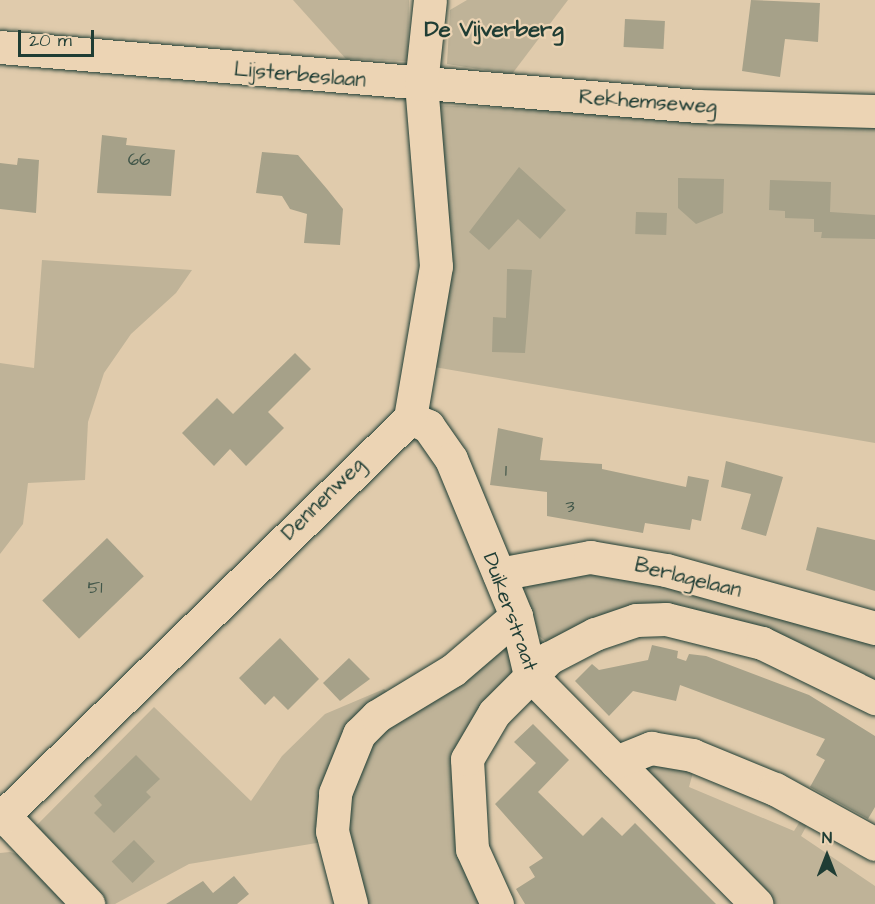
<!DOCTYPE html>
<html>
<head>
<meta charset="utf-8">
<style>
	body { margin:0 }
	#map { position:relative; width:875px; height:904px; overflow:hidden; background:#e0cbac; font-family:"Architects Daughter",sans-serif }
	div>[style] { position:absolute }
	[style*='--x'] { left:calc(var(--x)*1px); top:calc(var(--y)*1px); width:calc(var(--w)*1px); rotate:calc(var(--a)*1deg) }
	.green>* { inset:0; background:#bfb398 }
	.building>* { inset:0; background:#a6a189; transform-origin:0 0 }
	.roads { filter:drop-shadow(0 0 2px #1f3d34) drop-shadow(0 0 2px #1f3d34) }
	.minor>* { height:33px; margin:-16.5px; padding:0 16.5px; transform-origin:16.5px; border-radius:16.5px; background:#ecd4b4 }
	span { translate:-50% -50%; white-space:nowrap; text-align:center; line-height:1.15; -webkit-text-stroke:4.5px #ecd4b4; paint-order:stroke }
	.number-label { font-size:18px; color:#415649 }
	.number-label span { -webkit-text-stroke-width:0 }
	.street-label { font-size:21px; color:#1f3d34 }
	.neighbourhood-label { font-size:22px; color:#1f3d34; font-weight:700 }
	.north { position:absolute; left:797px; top:826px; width:60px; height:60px; -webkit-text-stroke:4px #ecd4b4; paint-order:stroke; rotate:0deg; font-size:16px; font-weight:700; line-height:24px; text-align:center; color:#1f3d34 }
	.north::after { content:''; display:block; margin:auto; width:21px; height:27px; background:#1f3d34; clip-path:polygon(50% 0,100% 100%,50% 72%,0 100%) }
	.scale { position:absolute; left:18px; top:30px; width:76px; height:27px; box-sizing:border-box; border:3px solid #1f3d34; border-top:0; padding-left:8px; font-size:18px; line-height:21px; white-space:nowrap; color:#1f3d34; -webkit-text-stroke:4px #ecd4b4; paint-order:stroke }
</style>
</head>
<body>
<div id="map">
	<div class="green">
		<i style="clip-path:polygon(293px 0,409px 0,408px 61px,346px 59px)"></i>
		<i style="clip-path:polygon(467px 0,568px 0,512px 74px,447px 64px,450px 10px)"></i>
		<i style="clip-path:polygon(434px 105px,875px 124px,875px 443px,434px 367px,441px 338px,443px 280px)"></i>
		<i style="clip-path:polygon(42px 260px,192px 270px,176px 293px,131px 334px,104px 373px,88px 422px,85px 480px,28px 483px,23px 524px,0 554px,0 363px,34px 368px)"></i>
		<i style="clip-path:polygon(597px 570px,875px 637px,875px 686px,725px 623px,547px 642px,535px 633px,524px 593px,529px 584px)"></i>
		<i style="clip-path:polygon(499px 645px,512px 646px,519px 669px,470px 730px,482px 904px,364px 904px,348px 859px,344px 806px,358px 762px,383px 725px)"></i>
		<i style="clip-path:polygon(384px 689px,391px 695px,329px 841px,189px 864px,115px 904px,96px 904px,30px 832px,154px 707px,251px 801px,282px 756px,325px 714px)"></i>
		<i style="clip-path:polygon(654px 760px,694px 769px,689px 787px,794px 831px,804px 815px,811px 818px,801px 836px,875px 886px,875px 904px,773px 904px,646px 777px,645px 766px)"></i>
		<i style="clip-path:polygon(10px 852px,23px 856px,74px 904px,0 904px,0 853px)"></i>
	</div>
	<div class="building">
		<i style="clip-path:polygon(751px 0,820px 3px,818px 42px,785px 39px,780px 77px,742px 71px)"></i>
		<i style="left:625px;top:19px;width:40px;height:28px;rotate:3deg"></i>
		<i style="clip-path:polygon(102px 135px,127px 138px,126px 145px,175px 150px,171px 196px,97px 193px)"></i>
		<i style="clip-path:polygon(262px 152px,298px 155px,327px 189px,343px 209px,340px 245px,304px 243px,307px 214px,290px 209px,282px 196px,256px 193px)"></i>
		<i style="clip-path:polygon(18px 158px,39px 160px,36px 213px,0 209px,0 163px,17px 165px)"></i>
		<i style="clip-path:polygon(519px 167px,566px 210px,540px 239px,518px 219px,489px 250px,469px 232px)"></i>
		<i style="clip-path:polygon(678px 178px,724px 179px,723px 213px,696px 224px,678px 208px)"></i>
		<i style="clip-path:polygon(770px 180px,831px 182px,830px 212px,875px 215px,875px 239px,821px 238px,822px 232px,814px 232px,814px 219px,785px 218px,785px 211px,769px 210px)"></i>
		<i style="left:636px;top:212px;width:31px;height:22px;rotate:2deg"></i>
		<i style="clip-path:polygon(507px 269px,532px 270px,525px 353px,492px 352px,493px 317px,506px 318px)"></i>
		<i style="clip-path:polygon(295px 353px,311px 369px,268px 412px,284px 428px,246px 466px,230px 449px,214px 466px,182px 433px,217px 398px,233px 414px)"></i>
		<i style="clip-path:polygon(498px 428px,543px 438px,540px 460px,602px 464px,602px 469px,686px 487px,688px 476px,709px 480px,701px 521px,692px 519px,690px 530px,645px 523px,643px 533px,547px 516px,547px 492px,490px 485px)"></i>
		<i style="clip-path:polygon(726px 461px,783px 477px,766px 536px,741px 529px,751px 494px,721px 487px)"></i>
		<i style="clip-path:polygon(817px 527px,875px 540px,875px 591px,806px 570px)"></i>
		<i style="left:107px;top:538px;width:53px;height:90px;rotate:46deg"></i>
		<i style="clip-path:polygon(280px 638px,319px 679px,288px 710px,274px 696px,265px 705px,239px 678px)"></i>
		<i style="clip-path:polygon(652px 645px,678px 651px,677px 658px,686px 661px,689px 654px,706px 656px,809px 695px,875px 736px,875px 807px,868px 819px,810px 787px,825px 760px,816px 755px,825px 739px,680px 685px,676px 701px,633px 691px,609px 716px,575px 681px,592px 664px,599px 670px,648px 660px)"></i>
		<i style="clip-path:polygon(349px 658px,370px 679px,340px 701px,323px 683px)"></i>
		<i style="clip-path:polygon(533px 724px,569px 760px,538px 792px,583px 836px,602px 817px,622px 836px,635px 823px,716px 904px,525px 904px,516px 889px,535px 877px,529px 867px,543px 858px,495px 804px,536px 763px,514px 742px)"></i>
		<i style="clip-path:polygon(136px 755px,160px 779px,146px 792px,151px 797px,114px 833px,94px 813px,102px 805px,94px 796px)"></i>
		<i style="left:134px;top:840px;width:30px;height:31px;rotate:46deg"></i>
		<i style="clip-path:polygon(234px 876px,249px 894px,237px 904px,166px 904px,203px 881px,213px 893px)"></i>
	</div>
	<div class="roads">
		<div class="minor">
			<i style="--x:0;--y:47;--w:699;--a:4.84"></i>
			<i style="--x:697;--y:106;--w:178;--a:1.6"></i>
			<i style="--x:410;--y:418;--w:20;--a:24"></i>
			<i style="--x:428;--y:426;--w:40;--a:55.1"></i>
			<i style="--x:451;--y:459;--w:170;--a:67.5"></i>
			<i style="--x:516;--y:616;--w:61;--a:76.7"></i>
			<i style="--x:530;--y:675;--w:322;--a:45.3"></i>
			<i style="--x:499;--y:574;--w:93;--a:-10.6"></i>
			<i style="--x:590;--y:557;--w:77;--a:9.7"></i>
			<i style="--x:666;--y:570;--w:217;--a:15.5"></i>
			<i style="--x:616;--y:762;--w:38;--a:-22"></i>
			<i style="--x:651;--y:748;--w:42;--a:9.7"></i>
			<i style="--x:692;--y:755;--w:90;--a:22.3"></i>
			<i style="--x:775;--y:789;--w:114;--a:28.8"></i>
			<i style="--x:4;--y:816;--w:122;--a:46.3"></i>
			<i style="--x:0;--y:819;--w:573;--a:-44.36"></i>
			<i style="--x:410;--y:418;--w:154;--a:-80.3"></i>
			<i style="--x:436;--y:266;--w:183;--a:-94.7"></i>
			<i style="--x:421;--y:84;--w:84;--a:-83.9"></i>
			<i style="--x:351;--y:904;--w:75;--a:-104.6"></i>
			<i style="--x:332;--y:831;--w:38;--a:-85"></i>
			<i style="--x:335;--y:793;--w:64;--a:-67.9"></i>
			<i style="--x:359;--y:734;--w:25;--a:-45"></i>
			<i style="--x:377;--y:716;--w:89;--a:-31.2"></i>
			<i style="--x:453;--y:670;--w:83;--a:-40.6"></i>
			<i style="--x:497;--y:904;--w:60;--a:-114.4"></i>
			<i style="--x:472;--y:849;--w:90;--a:-93.2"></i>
			<i style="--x:467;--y:759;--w:53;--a:-59.6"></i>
			<i style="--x:494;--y:713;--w:78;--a:-45"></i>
			<i style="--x:549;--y:658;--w:52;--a:-27.6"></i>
			<i style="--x:595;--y:634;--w:43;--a:-18.9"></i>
			<i style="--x:636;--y:620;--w:30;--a:-2"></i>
			<i style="--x:666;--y:619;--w:99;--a:14"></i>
			<i style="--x:762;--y:643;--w:126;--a:26"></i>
		</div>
	</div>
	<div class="number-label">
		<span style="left:139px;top:160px">66</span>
		<span style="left:506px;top:471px">1</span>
		<span style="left:570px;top:507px">3</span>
		<span style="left:95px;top:588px">51</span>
	</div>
	<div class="street-label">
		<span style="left:300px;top:75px;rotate:5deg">Lijsterbeslaan</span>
		<span style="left:648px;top:102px;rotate:4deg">Rekhemseweg</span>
		<span style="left:323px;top:499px;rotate:-45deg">Dennenweg</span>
		<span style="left:688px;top:578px;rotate:14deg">Berlagelaan</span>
		<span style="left:510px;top:612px;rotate:70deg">Duikerstraat</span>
	</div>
	<div class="neighbourhood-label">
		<span style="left:494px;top:30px">De Vijverberg</span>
	</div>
	<div class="north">N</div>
	<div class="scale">20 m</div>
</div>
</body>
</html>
